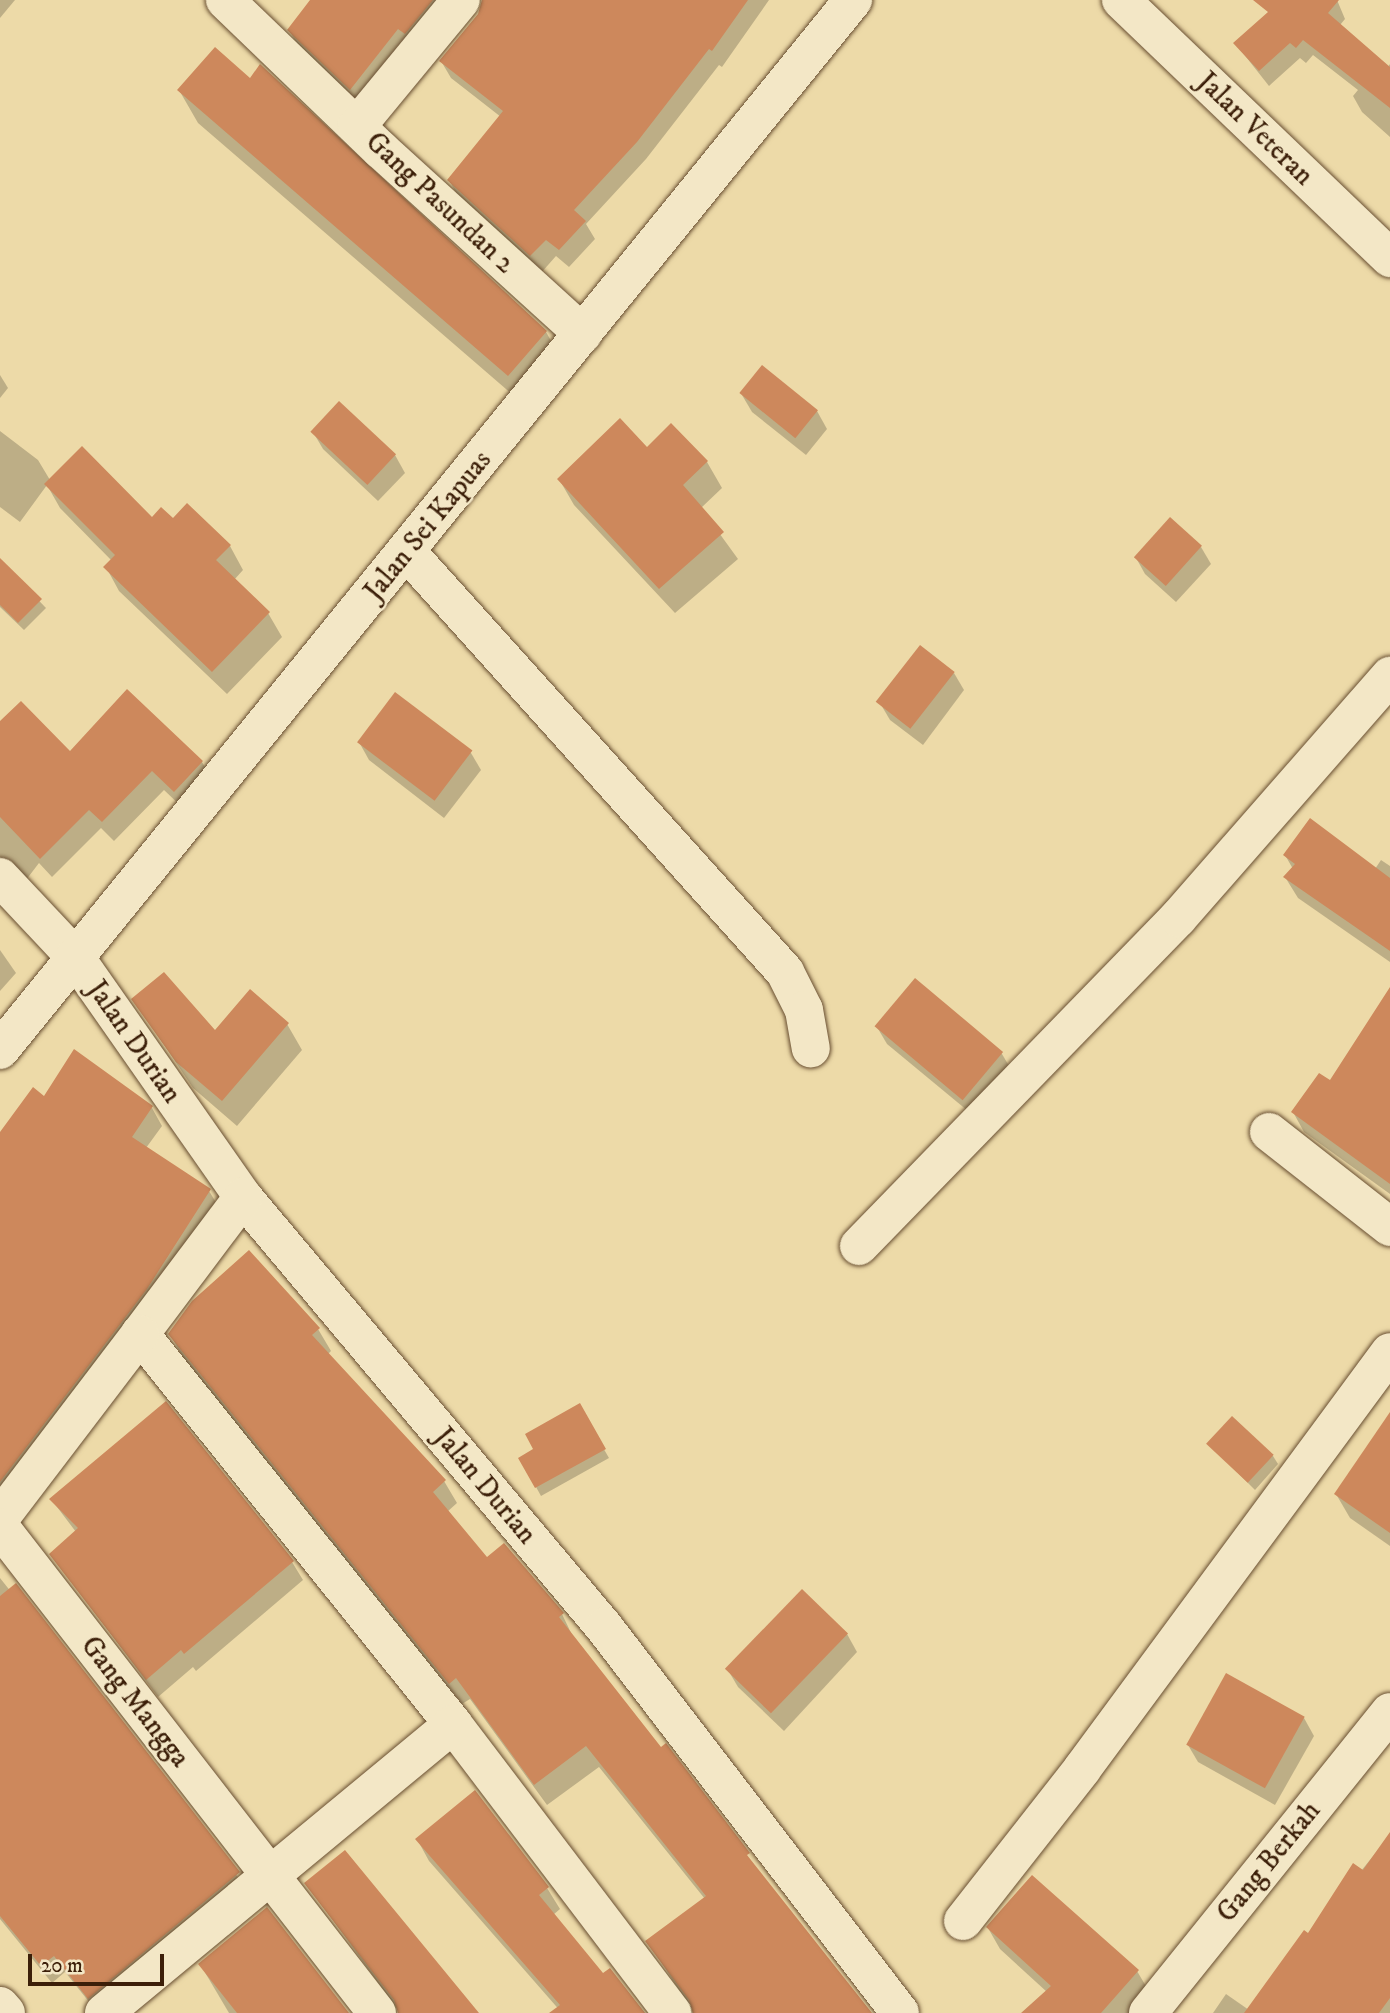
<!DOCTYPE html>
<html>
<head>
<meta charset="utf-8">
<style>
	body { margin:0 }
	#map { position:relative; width:1390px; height:2013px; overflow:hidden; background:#eddaa8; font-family:"IM FELL DW Pica",serif }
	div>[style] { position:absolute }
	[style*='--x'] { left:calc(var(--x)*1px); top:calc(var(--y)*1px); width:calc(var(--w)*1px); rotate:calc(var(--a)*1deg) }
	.shadow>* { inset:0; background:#0003 }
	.building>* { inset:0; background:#cd885c; transform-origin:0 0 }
	.roads { filter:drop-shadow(0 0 2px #684e31) drop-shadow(0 0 2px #684e31) }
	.minor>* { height:38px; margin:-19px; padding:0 19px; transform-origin:19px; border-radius:19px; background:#f3e7c6 }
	span { translate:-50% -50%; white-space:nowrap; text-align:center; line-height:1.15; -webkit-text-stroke:5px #f3e7c6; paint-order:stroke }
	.street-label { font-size:28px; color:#3c1f09 }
	.scale { position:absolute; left:28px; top:1954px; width:136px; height:32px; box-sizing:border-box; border:4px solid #3c1f09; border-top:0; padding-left:9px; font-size:21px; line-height:24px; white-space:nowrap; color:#3c1f09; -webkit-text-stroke:5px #f3e7c6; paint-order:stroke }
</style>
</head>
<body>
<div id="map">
	<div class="shadow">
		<i style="clip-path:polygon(0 0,15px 0,0 18px)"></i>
		<i style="clip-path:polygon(312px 0,462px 0,361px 106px,299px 47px,289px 30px)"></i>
		<i style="clip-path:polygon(482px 0,769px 0,722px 67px,719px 65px,646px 159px,586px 224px,595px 239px,569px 267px,556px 256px,541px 273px,459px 198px,449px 180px,501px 117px,451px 78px,441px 61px,480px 14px)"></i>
		<i style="clip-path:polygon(1258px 0,1337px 0,1345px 19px,1340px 25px,1388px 67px,1390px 64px,1390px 137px,1362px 112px,1353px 96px,1358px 90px,1313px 55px,1306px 63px,1300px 58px,1269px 86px,1235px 43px,1271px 12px)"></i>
		<i style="clip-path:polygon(261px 67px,546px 332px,565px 365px,528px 408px,198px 123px,179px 90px,251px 80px)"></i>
		<i style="clip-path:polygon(0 375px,8px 388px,0 398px)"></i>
		<i style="clip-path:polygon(742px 395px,817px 411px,827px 429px,806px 455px,752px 412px)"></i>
		<i style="clip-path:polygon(671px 425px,707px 462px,722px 488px,701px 508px,738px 559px,675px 613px,574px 505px,559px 479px,647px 450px)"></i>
		<i style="clip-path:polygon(0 431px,38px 460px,50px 480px,152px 519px,173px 521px,230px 546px,243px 570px,234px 580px,268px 613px,282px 637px,227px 694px,119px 591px,106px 567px,112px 561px,60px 508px,47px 485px,20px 522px,0 507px)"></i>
		<i style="clip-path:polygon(313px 432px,395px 455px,405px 473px,378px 501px,323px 449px)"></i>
		<i style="clip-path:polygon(1201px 547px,1211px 564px,1176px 602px,1145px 574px,1135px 556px)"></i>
		<i style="clip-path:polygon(0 560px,46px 608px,24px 630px,0 607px)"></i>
		<i style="clip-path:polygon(954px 673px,964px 690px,923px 745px,890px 720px,880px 703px)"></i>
		<i style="clip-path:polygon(0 723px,70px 753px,202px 762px,213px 781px,186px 811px,164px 790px,114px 841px,101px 828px,52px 877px,39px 863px,26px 880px,0 879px)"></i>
		<i style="clip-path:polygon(359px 742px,471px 753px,481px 770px,444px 818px,369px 760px)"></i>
		<i style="clip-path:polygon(1285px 855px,1375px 869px,1381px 860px,1390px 866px,1390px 962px,1298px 898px,1285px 877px,1293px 869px)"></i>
		<i style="clip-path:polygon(0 950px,16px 973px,0 991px)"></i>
		<i style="clip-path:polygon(915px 981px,1002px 1054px,1012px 1071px,974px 1116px,887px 1044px,877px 1027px)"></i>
		<i style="clip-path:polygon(134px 1000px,215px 1033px,287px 1024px,302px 1050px,237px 1126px,193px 1088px)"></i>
		<i style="clip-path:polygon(1390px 1016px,1390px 1194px,1304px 1132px,1293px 1112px,1330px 1083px)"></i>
		<i style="clip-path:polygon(45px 1098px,152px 1108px,162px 1126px,146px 1148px,209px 1191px,220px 1209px,0 1513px,0 1135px)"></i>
		<i style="clip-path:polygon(249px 1252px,318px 1329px,331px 1351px,328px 1354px,444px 1481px,457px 1503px,447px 1512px,487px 1560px,562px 1614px,573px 1637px,871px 2013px,694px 2013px,648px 1942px,705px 1899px,599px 1767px,547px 1805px,470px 1699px,462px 1704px,182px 1356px,170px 1334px)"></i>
		<i style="clip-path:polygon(579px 1406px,609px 1458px,541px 1496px,520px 1458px,536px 1450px)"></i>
		<i style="clip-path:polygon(1390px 1416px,1390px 1546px,1350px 1518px,1336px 1494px)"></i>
		<i style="clip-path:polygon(1209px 1444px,1273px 1456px,1278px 1464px,1255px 1490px)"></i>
		<i style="clip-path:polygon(51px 1499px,292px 1562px,303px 1580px,196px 1671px,193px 1667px,158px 1697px,51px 1554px,76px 1532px)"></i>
		<i style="clip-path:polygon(0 1578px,249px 1891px,98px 2013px,65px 1972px,52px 1983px,0 1919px)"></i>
		<i style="clip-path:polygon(847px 1634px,857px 1652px,784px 1731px,738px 1687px,728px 1670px)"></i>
		<i style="clip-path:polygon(1304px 1718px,1314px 1736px,1275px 1805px,1198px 1762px,1188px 1745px)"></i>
		<i style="clip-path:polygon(1390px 1835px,1390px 2013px,1213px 2013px,1226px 1994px,1249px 2010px)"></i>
		<i style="clip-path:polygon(417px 1839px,547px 1888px,560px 1909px,553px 1915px,602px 1976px,610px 1970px,645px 2013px,562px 2013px,429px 1861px)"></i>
		<i style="clip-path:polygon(306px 1883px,477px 2013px,400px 2013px)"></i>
		<i style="clip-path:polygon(988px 1928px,1137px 1971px,1150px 1993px,1132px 2013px,1024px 2013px,1047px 1992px,1000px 1949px)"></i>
		<i style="clip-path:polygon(200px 1964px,347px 2013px,229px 2013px)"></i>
	</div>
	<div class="building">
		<i style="clip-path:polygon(310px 0,433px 0,405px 34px,398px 29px,350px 90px,287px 30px)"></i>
		<i style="clip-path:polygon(482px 0,748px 0,712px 51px,709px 49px,637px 142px,574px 210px,586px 221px,559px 250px,546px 240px,530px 256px,447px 180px,503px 111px,439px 61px,478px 14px)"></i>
		<i style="clip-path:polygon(1253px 0,1339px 0,1328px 13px,1390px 67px,1390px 108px,1303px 40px,1296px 48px,1290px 43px,1259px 71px,1233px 43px,1268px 12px)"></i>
		<i style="clip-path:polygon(215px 47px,250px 78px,260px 64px,547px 331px,508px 376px,177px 90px)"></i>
		<i style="left:762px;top:365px;width:72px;height:36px;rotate:39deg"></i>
		<i style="left:339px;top:401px;width:78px;height:42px;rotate:43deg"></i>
		<i style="clip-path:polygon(620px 418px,647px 447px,671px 423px,708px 461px,683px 485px,724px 532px,659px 589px,557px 479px)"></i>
		<i style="clip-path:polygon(82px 446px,152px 517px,161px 507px,173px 518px,187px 503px,231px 545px,216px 560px,270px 612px,212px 672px,103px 567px,115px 555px,44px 484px)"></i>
		<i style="left:1170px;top:517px;width:43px;height:54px;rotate:42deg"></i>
		<i style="clip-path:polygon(0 558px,42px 599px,18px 623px,0 605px)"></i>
		<i style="left:920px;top:645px;width:44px;height:72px;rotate:38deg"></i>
		<i style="clip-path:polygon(127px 689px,203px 761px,174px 792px,152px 771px,102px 822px,89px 810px,40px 859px,0 817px,0 721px,21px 701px,70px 751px)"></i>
		<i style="left:395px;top:692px;width:97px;height:63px;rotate:37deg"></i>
		<i style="clip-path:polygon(1310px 818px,1390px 878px,1390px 951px,1283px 877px,1295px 864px,1283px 855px)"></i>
		<i style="clip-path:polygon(164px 972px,215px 1030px,250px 989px,289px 1023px,222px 1101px,176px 1062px,131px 999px)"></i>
		<i style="left:915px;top:978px;width:115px;height:63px;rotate:40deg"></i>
		<i style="clip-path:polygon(1390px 987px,1390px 1184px,1291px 1112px,1319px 1073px,1330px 1080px)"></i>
		<i style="clip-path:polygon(74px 1049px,153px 1106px,132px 1137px,211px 1189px,147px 1289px,0 1482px,0 1132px,33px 1087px,44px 1096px)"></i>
		<i style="clip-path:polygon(249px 1250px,320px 1328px,312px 1335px,446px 1480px,433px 1492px,487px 1557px,504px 1543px,564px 1613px,559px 1617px,661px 1747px,666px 1743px,750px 1853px,747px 1855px,872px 2013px,693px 2013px,689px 2000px,645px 1941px,706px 1896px,586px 1746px,534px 1785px,456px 1678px,449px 1684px,168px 1334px,192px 1301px)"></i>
		<i style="clip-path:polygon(166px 1401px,294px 1561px,184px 1654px,181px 1650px,146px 1680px,49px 1554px,78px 1528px,49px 1499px)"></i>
		<i style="clip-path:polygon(580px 1403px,606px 1449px,535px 1488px,518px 1458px,533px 1449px,525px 1434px)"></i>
		<i style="clip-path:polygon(1390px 1412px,1390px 1533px,1334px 1494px)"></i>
		<i style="left:1232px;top:1416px;width:57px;height:38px;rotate:43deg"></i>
		<i style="clip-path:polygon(16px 1583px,240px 1872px,88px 1999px,54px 1956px,41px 1966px,0 1916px,0 1596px)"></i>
		<i style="left:802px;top:1589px;width:64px;height:111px;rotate:44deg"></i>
		<i style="left:1226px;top:1673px;width:90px;height:82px;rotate:29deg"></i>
		<i style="clip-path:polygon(475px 1790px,549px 1887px,539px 1895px,603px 1973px,610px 1968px,645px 2013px,549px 2013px,560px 2005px,415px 1839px)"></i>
		<i style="clip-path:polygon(1390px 1832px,1390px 1998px,1379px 2013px,1244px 2013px,1304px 1930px,1308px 1933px,1353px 1863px,1363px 1870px)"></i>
		<i style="clip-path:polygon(345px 1850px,479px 2013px,398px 2013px,394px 2000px,304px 1883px)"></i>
		<i style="clip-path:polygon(1032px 1875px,1139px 1970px,1101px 2013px,1021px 2013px,1051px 1986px,986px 1927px)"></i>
		<i style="clip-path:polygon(267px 1907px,349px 2013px,237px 2013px,198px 1964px)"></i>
	</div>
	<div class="roads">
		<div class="minor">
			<i style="--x:225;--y:0;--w:216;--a:43.9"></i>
			<i style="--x:381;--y:150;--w:273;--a:42.3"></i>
			<i style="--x:1121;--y:0;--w:373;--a:43.8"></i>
			<i style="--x:357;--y:126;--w:163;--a:-50.5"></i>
			<i style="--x:407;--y:552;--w:565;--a:48.01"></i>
			<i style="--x:785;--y:972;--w:42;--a:63.4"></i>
			<i style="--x:804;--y:1010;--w:39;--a:80"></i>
			<i style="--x:0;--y:877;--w:110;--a:46.8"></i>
			<i style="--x:75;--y:957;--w:293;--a:55"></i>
			<i style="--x:243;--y:1197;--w:561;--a:49.99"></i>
			<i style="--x:604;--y:1627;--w:486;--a:52.5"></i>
			<i style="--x:0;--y:1050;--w:1353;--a:-50.91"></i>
			<i style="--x:1269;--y:1132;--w:154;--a:38.1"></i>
			<i style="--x:243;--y:1197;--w:171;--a:126.9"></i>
			<i style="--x:140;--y:1334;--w:500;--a:51.25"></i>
			<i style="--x:453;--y:1724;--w:363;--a:52.8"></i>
			<i style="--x:859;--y:1246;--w:458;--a:-45.8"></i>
			<i style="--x:1178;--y:918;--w:322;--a:-48.8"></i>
			<i style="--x:0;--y:1518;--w:231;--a:-52.7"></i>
			<i style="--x:0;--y:1527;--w:615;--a:52.2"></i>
			<i style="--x:963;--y:1921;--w:193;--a:-51.9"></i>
			<i style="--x:1082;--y:1769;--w:518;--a:-53.55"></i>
			<i style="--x:0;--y:2006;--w:9;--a:49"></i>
			<i style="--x:104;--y:2013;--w:453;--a:-39.6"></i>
			<i style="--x:1148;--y:2013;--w:386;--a:-51.2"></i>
		</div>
	</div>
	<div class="street-label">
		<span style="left:1255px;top:129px;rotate:44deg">Jalan Veteran</span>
		<span style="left:440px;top:203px;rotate:43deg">Gang Pasundan 2</span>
		<span style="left:428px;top:526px;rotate:-51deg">Jalan Sei Kapuas</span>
		<span style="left:134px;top:1042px;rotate:55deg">Jalan Durian</span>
		<span style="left:485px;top:1486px;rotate:50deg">Jalan Durian</span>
		<span style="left:135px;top:1702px;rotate:52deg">Gang Mangga</span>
		<span style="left:1269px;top:1862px;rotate:-51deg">Gang Berkah</span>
	</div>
	<div class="scale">20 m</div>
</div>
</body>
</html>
